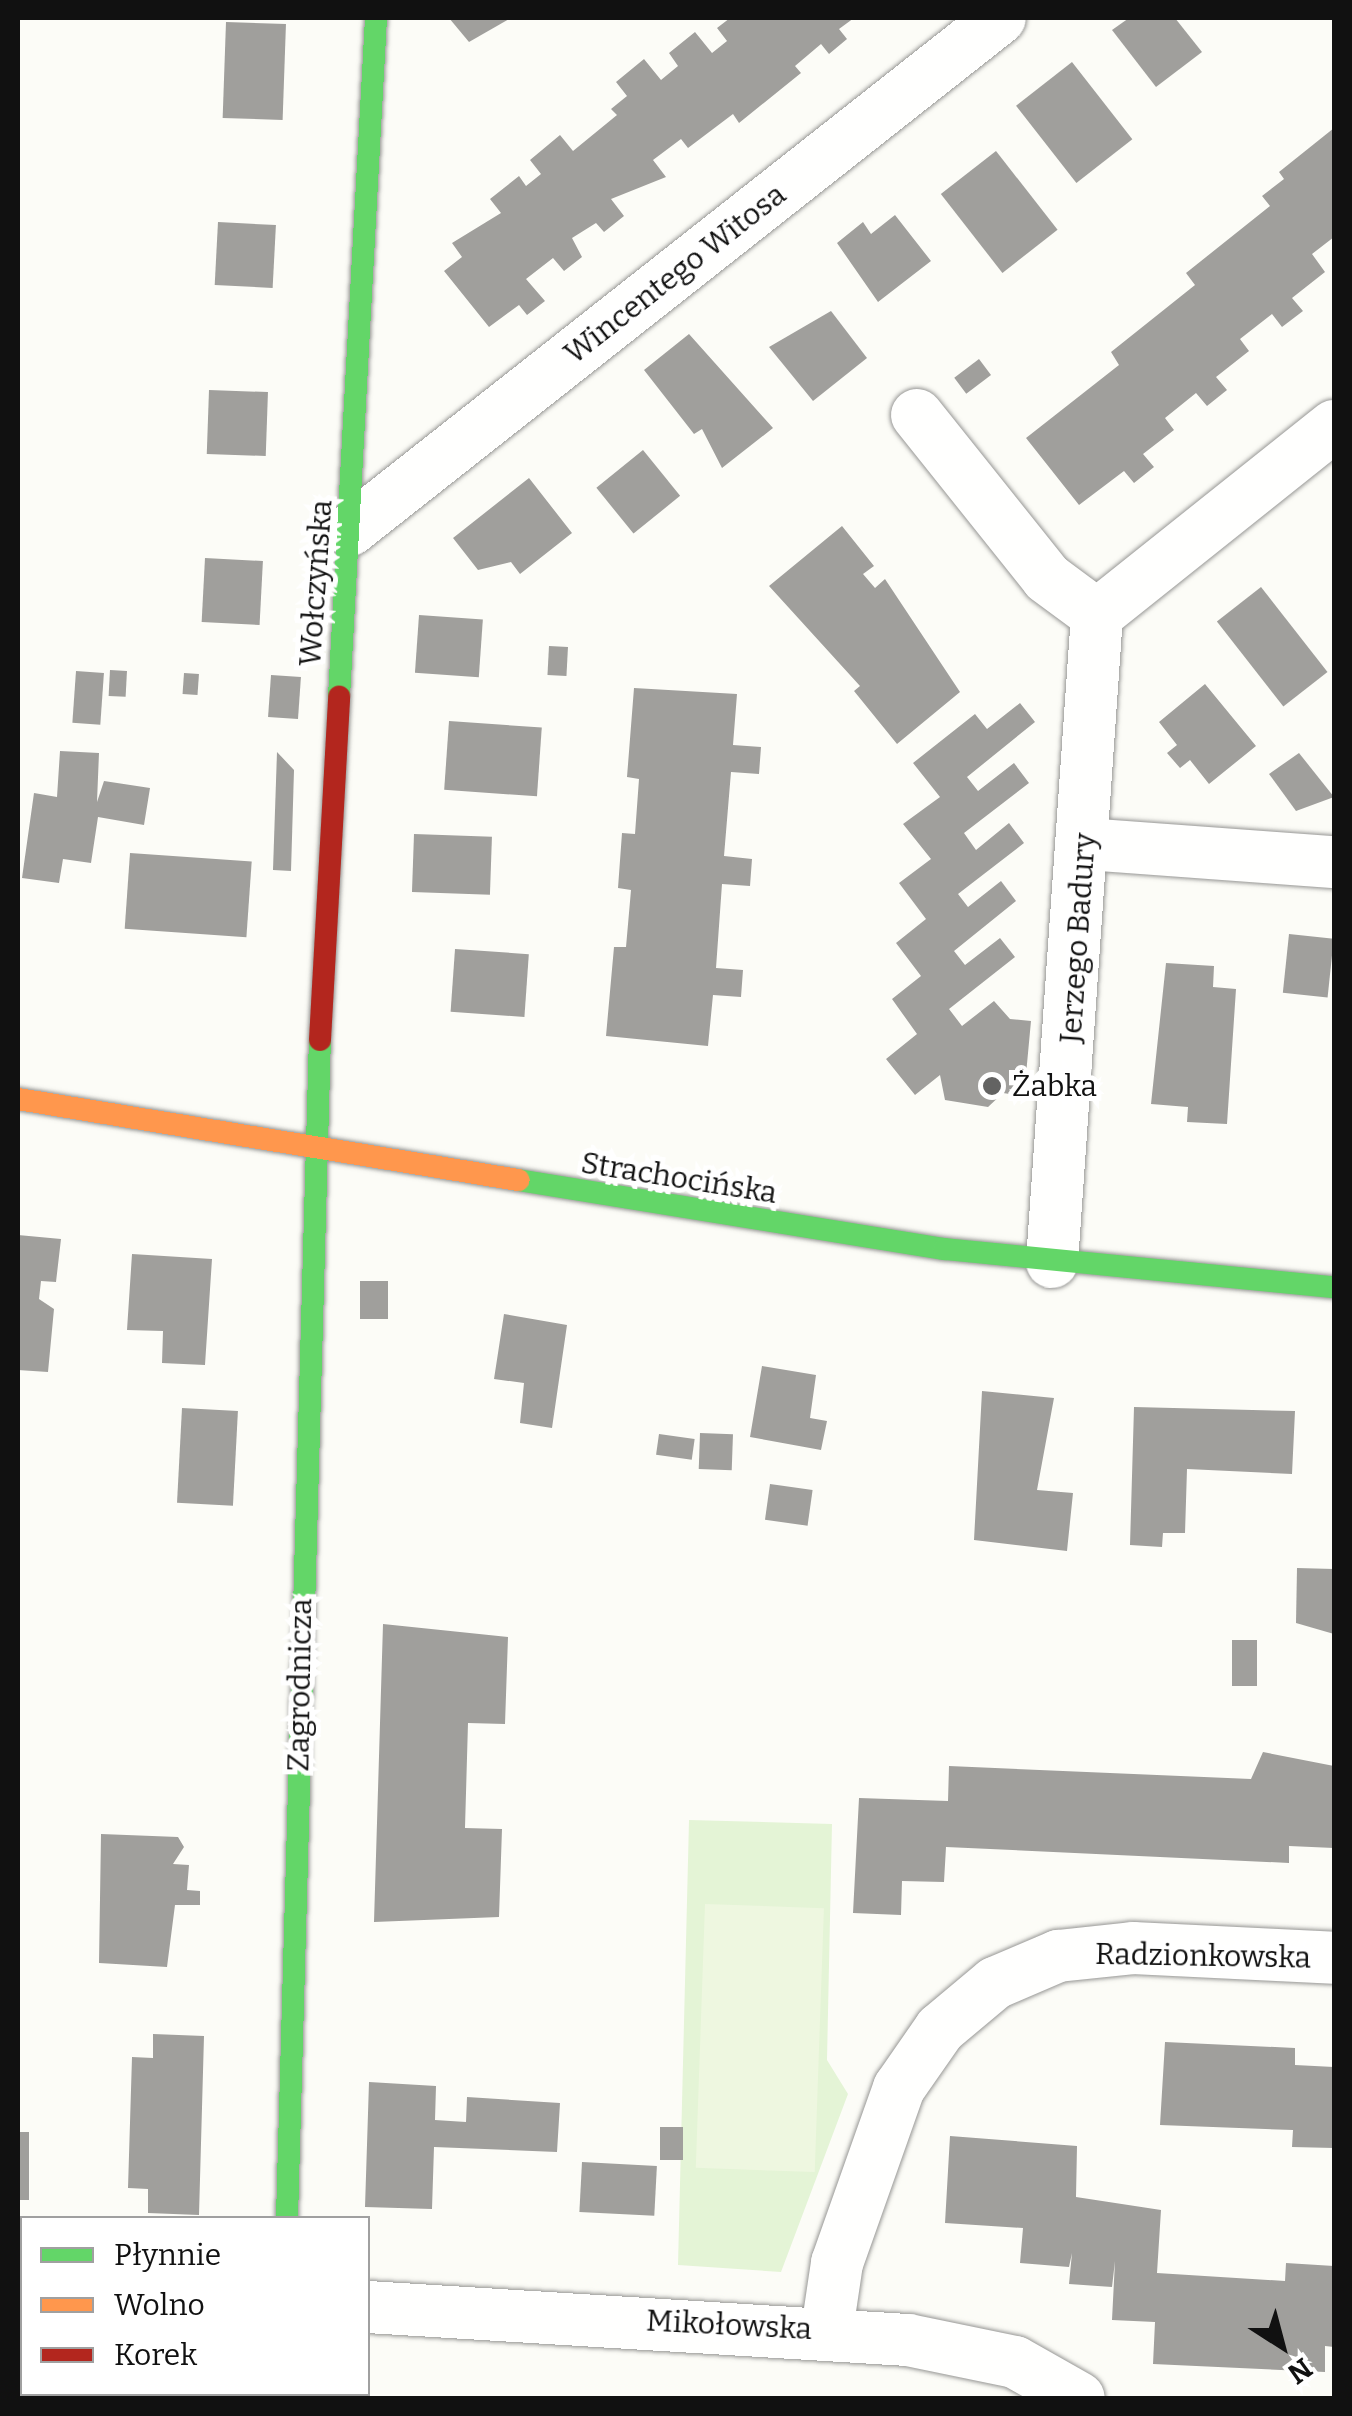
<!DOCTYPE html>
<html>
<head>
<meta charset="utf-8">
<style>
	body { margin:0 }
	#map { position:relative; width:1352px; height:2416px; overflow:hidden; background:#fcfcf7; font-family:Bitter,serif }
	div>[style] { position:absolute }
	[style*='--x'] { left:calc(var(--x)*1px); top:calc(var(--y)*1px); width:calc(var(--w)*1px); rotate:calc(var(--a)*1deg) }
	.green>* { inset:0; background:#e4f4d6 }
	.pitch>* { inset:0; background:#eef7e0; transform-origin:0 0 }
	.building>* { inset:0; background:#a09f9c; transform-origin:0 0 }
	.roads { filter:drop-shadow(0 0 2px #979795) drop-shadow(0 0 2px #979795) }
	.street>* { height:52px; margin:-26px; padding:0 26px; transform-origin:26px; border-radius:26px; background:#fffffe }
	.fast>* { height:22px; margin:-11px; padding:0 11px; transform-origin:11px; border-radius:11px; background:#63d668 }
	.slow>* { height:22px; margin:-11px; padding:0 11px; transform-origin:11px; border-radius:11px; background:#ff974d }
	.jam>* { height:22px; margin:-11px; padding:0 11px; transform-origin:11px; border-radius:11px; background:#b3261e }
	.dots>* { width:28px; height:28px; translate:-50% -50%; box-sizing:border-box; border:5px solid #fff; border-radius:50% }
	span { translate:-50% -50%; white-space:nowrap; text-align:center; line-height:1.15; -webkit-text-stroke:10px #fff; paint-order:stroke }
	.street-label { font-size:30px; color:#111 }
	.poi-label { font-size:30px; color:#111 }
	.left { translate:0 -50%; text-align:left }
	.frame { position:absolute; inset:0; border:20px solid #111; pointer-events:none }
	.legend { position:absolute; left:20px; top:2216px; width:350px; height:180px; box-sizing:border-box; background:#fff; border:2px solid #a0a0a0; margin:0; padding:12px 18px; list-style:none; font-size:30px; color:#111 }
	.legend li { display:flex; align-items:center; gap:20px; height:50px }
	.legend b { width:50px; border:2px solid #a0a0a0 }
	.north { position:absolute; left:1232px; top:2296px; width:100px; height:100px; -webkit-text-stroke:8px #fff; paint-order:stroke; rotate:144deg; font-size:28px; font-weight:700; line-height:40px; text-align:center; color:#111 }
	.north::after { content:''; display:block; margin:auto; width:35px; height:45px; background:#111; clip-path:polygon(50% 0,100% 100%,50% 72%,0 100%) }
</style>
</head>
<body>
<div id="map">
	<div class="green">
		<i style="clip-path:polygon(689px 1820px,832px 1824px,827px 2060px,848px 2094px,781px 2272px,678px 2265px)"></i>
	</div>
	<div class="pitch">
		<i style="left:705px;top:1904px;width:119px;height:264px;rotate:2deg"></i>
	</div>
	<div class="building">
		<i style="clip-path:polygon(449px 18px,511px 18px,469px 42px)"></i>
		<i style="clip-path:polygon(730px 18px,854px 18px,839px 29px,847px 39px,829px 54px,821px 44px,795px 66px,801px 73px,739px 123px,733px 114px,688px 148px,681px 139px,653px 160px,666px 177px,611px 199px,624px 216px,604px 232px,596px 223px,572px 238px,582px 257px,564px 271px,553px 258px,526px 279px,545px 301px,527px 315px,519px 305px,489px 327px,444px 271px,462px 257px,452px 243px,501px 213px,490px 199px,519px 176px,526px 186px,541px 174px,530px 160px,560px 135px,573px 151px,617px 115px,611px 109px,627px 96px,616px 82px,644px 59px,661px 80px,678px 66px,669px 53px,695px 32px,712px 53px,727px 41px,717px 28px)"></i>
		<i style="clip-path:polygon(1129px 18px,1175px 18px,1202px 52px,1156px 87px,1112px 30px)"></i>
		<i style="left:226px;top:22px;width:60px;height:96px;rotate:2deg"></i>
		<i style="left:1072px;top:62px;width:98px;height:71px;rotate:52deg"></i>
		<i style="clip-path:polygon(1334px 128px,1334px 237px,1312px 254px,1325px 272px,1292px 298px,1303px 311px,1282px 327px,1272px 314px,1240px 339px,1249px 351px,1216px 377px,1227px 390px,1207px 406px,1196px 393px,1165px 418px,1174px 430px,1143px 454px,1154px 467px,1134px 483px,1124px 471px,1079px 505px,1026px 438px,1119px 365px,1111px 352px,1195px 285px,1186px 273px,1270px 206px,1262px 196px,1284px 179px,1279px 172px)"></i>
		<i style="left:996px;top:151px;width:100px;height:70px;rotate:52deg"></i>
		<i style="clip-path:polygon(895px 215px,931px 261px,878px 302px,837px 243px,863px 222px,871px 234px)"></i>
		<i style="left:218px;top:222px;width:58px;height:63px;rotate:3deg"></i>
		<i style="clip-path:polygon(831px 311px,867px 358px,813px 401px,769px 347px)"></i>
		<i style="clip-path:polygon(689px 334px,773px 428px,722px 468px,702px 429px,694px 434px,644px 370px)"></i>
		<i style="left:979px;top:359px;width:20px;height:31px;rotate:53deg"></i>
		<i style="left:209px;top:390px;width:59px;height:64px;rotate:2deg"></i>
		<i style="left:643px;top:450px;width:59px;height:60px;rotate:51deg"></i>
		<i style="clip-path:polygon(529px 478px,572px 533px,520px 574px,511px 562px,478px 570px,453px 538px)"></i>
		<i style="clip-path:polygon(842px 526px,874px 566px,863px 574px,875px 588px,885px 579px,960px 692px,897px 744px,854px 691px,860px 686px,769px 586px)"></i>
		<i style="left:205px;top:558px;width:58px;height:64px;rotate:3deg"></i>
		<i style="left:1261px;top:587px;width:108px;height:56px;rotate:52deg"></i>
		<i style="left:419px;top:615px;width:64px;height:58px;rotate:4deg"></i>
		<i style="left:549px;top:646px;width:19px;height:29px;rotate:3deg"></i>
		<i style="left:110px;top:670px;width:17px;height:26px;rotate:3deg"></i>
		<i style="left:76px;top:671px;width:28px;height:52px;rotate:4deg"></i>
		<i style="left:184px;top:673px;width:15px;height:21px;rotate:4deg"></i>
		<i style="left:271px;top:675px;width:30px;height:42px;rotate:4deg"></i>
		<i style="clip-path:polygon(1205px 684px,1256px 746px,1209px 784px,1190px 760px,1180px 768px,1167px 753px,1177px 745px,1159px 722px)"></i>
		<i style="clip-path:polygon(634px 688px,737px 694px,733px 745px,761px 747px,759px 774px,731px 772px,724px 856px,752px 859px,750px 886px,722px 884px,716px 968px,743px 970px,741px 997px,713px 995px,708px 1046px,606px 1036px,614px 947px,626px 947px,631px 890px,618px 888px,622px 833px,635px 834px,639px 779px,627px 777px)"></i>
		<i style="clip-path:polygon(1020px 703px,1035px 722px,967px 777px,978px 791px,1014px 763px,1029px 783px,964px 833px,976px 850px,1009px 823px,1024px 843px,958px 894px,968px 907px,1001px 881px,1016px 901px,954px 951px,965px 965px,1000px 938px,1015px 957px,949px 1009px,962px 1026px,994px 1001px,1010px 1019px,1031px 1021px,1024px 1096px,1003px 1093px,988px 1107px,945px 1100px,940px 1075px,915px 1095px,886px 1059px,917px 1034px,892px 999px,921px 976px,896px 943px,926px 919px,899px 883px,931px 859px,903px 824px,940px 797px,913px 763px,975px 714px,987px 729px)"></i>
		<i style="left:449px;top:721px;width:93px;height:69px;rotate:4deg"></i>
		<i style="clip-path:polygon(60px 751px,99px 753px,97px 802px,104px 781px,150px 788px,144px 825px,98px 817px,91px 863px,63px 859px,59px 883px,22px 878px,34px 793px,57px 797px)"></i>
		<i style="clip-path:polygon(277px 752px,294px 770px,291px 871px,273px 870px)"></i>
		<i style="clip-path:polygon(1299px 753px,1334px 797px,1296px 811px,1269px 774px)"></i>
		<i style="left:414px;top:834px;width:78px;height:58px;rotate:2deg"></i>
		<i style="left:130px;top:853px;width:122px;height:76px;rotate:4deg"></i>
		<i style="left:1289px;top:934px;width:45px;height:59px;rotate:6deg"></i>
		<i style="left:455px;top:949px;width:74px;height:63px;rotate:4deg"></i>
		<i style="clip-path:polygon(1166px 963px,1214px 966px,1213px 987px,1236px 989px,1227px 1124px,1187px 1122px,1188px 1107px,1151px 1104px)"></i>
		<i style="clip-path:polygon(18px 1235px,61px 1239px,56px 1282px,41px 1281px,39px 1299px,54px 1309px,48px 1372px,18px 1370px)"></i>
		<i style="clip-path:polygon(132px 1254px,212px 1259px,205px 1365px,162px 1363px,163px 1331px,127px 1330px)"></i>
		<i style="left:360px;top:1281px;width:28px;height:38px"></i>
		<i style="clip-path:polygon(504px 1314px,567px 1325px,552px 1428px,520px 1423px,524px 1383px,494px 1379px)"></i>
		<i style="clip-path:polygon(762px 1366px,816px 1375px,810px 1418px,827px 1421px,821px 1450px,750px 1437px)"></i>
		<i style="clip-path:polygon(982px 1391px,1054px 1398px,1037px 1490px,1073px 1493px,1067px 1551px,974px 1540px)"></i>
		<i style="clip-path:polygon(1134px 1407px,1295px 1411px,1292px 1474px,1187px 1469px,1185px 1533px,1163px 1533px,1162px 1547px,1130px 1545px)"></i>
		<i style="left:182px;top:1408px;width:56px;height:95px;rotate:3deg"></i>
		<i style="left:700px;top:1433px;width:33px;height:36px;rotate:2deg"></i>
		<i style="left:659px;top:1434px;width:36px;height:21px;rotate:8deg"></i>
		<i style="left:770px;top:1484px;width:43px;height:36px;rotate:8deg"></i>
		<i style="clip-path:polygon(1297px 1568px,1334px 1569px,1334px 1634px,1296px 1623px)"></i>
		<i style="clip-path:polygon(383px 1624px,508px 1637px,505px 1724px,468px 1723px,465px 1828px,502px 1829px,499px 1917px,374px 1922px)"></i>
		<i style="left:1232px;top:1640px;width:25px;height:46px"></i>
		<i style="clip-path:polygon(1263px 1752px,1334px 1766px,1334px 1848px,1289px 1846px,1289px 1863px,946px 1847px,944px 1882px,902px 1881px,901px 1915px,853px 1913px,859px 1798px,948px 1801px,949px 1766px,1251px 1779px)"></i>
		<i style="clip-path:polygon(101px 1834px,178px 1837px,184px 1847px,173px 1864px,189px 1865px,187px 1890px,200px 1891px,200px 1905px,175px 1905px,167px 1967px,99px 1963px)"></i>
		<i style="clip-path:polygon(153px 2034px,204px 2036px,199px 2215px,148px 2213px,148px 2189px,128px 2188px,132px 2057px,153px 2058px)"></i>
		<i style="clip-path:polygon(1165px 2042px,1295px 2048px,1295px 2065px,1334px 2067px,1334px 2148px,1292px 2147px,1293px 2130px,1160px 2125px)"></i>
		<i style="clip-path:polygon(369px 2082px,436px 2086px,435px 2120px,466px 2122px,467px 2097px,560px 2103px,557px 2152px,434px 2147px,432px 2209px,365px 2207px)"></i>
		<i style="left:660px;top:2127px;width:23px;height:33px"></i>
		<i style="left:18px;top:2132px;width:11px;height:68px"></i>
		<i style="clip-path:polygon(950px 2136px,1077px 2146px,1076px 2197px,1161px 2210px,1157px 2273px,1285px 2281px,1286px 2263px,1334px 2266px,1334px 2347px,1325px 2346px,1325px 2372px,1153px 2364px,1155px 2322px,1112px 2320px,1115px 2261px,1112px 2287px,1069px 2284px,1072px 2253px,1069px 2267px,1020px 2263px,1023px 2228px,945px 2223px)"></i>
		<i style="left:582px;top:2162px;width:75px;height:50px;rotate:3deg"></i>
		<i style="clip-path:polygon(18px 2374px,22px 2394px,52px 2398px,18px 2398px)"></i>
		<i style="clip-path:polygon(118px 2394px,199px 2394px,118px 2398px)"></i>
	</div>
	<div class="roads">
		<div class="street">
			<i style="--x:917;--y:415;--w:208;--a:51.4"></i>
			<i style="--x:1047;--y:578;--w:62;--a:36.5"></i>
			<i style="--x:1097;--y:615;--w:303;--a:-38.6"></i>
			<i style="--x:350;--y:530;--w:827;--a:-38.23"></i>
			<i style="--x:1086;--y:844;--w:249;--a:4.2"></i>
			<i style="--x:1052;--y:1262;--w:649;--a:-86.02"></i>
			<i style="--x:18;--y:2304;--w:4;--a:0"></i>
			<i style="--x:368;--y:2307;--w:541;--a:3.5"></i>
			<i style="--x:908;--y:2340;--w:109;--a:11.6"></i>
			<i style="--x:1015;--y:2362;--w:73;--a:29.4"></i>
			<i style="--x:827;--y:2330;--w:68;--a:-81.5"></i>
			<i style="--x:837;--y:2263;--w:186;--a:-70.5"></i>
			<i style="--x:899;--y:2088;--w:72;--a:-55.2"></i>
			<i style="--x:940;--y:2029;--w:72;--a:-39.9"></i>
			<i style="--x:995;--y:1983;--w:69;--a:-23.2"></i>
			<i style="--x:1058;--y:1956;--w:75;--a:-6.1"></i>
			<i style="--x:1133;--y:1948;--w:201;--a:2.8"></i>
			<i style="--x:282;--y:2398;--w:4;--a:-90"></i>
		</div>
		<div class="fast">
			<i style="--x:339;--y:697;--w:680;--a:-86.88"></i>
			<i style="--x:518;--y:1180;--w:432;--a:9.2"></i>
			<i style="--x:944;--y:1249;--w:392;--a:5.6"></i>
			<i style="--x:287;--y:2218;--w:1178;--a:-88.4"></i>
		</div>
		<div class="slow">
			<i style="--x:18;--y:1099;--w:507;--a:9.2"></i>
		</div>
		<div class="jam">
			<i style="--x:320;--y:1040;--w:344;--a:-86.8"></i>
		</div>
	</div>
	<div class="dots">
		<i style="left:992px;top:1086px;background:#636362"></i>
	</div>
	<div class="street-label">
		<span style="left:675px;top:274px;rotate:-38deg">Wincentego Witosa</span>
		<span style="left:316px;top:583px;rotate:-86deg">Wołczyńska</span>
		<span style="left:1078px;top:938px;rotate:-86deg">Jerzego Badury</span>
		<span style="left:679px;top:1178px;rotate:9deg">Strachocińska</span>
		<span style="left:300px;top:1685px;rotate:-89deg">Zagrodnicza</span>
		<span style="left:1203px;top:1956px;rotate:1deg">Radzionkowska</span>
		<span style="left:729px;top:2325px;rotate:3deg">Mikołowska</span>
	</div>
	<div class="poi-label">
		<span class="left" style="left:1012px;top:1086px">Żabka</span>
	</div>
	<div class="frame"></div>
	<ul class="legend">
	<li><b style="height:12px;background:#63d668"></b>Płynnie</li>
	<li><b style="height:12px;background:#ff974d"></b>Wolno</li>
	<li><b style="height:12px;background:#b3261e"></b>Korek</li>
	</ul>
	<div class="north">N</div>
</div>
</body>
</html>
